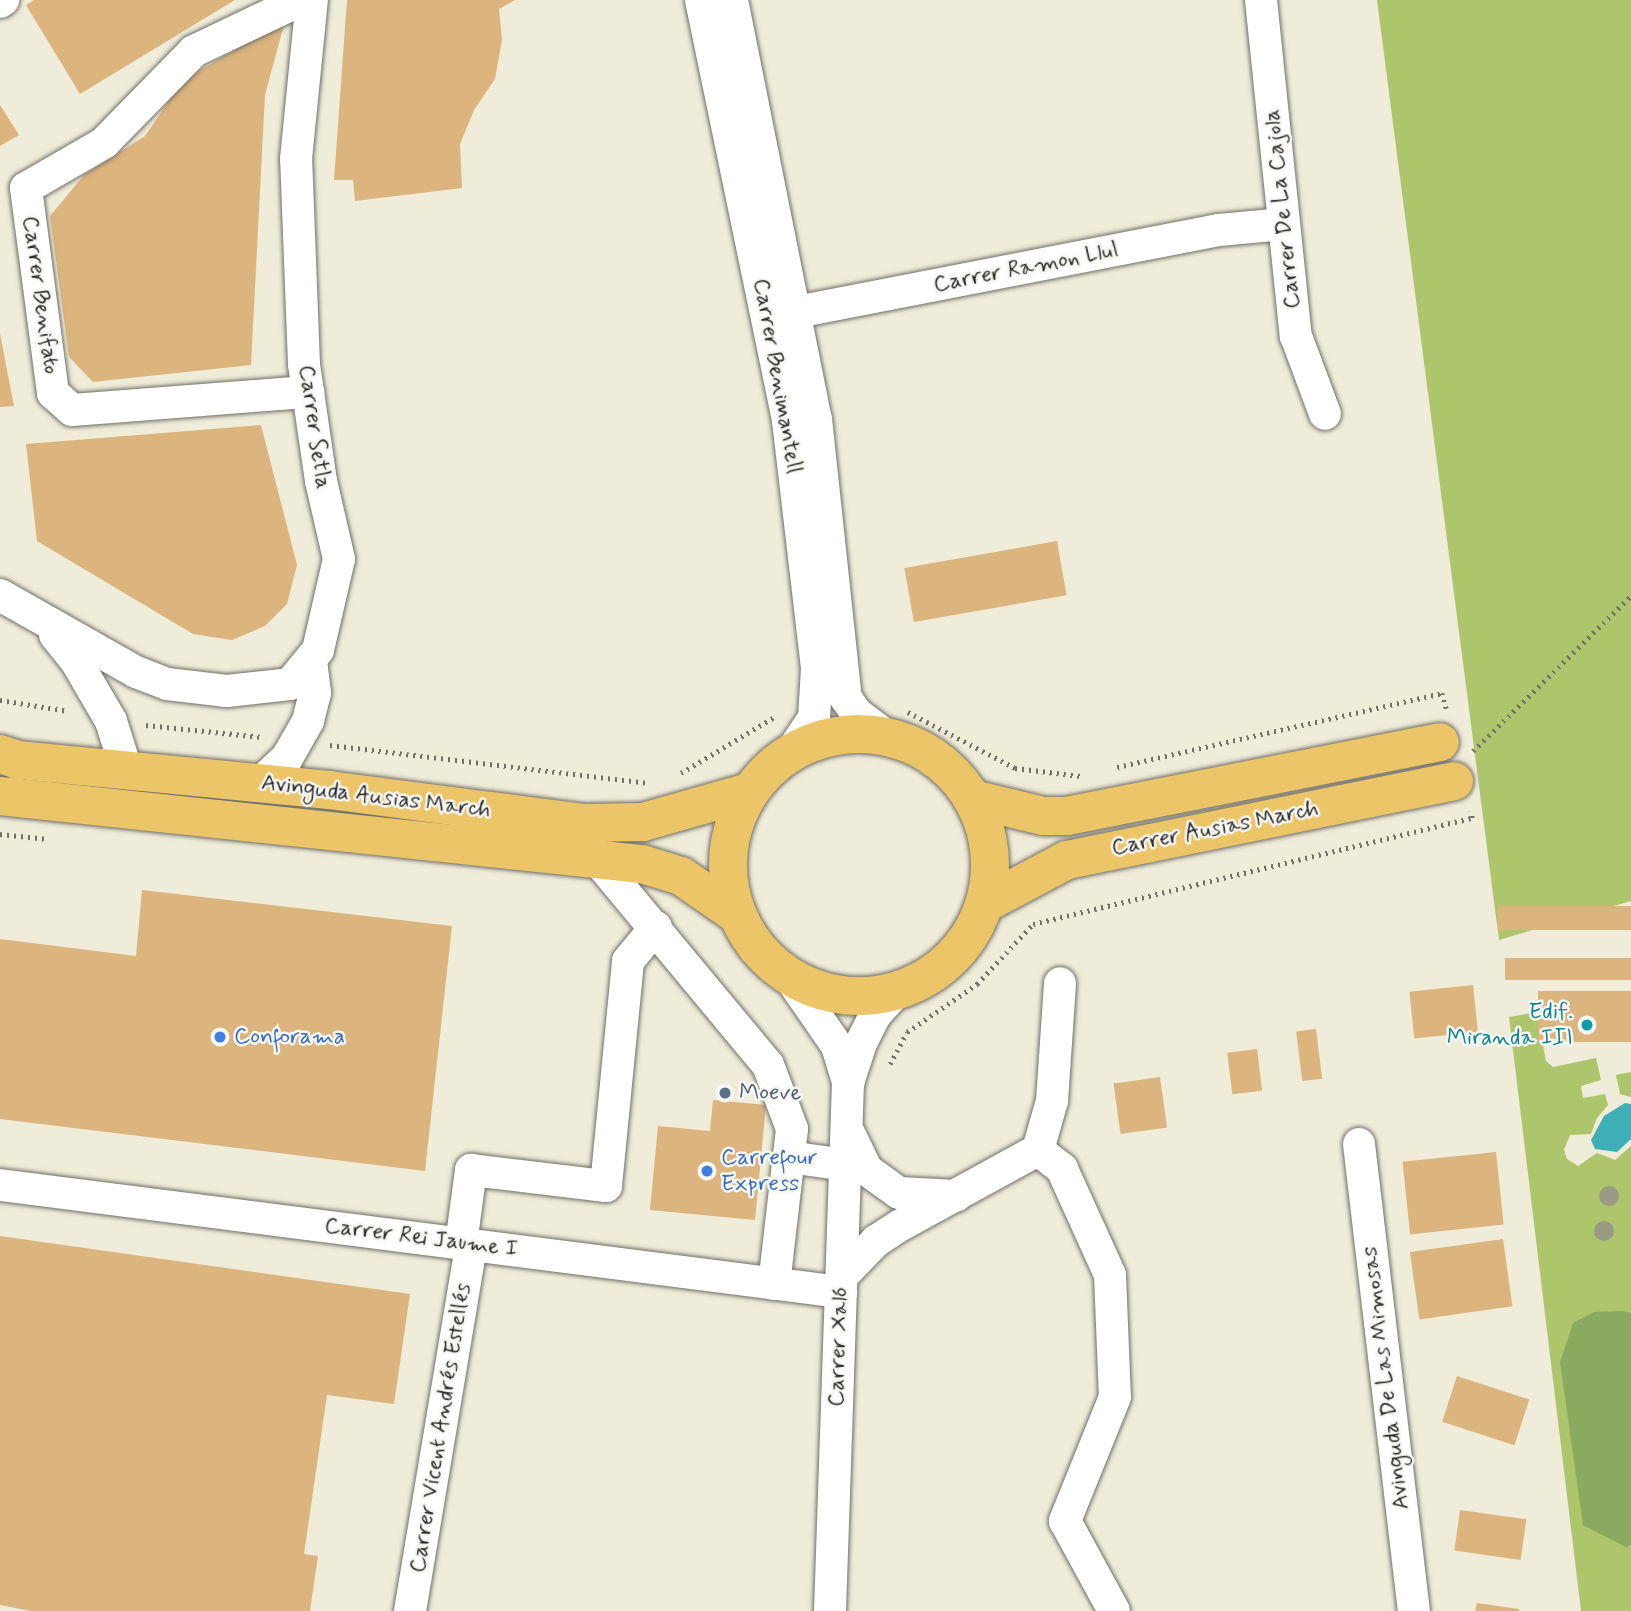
<!DOCTYPE html>
<html>
<head>
<meta charset="utf-8">
<style>
	body { margin:0 }
	#map { position:relative; width:1631px; height:1611px; overflow:hidden; background:#efecd9; font-family:Mynerve,sans-serif }
	div>[style] { position:absolute }
	[style*='--x'] { left:calc(var(--x)*1px); top:calc(var(--y)*1px); width:calc(var(--w)*1px); rotate:calc(var(--a)*1deg) }
	.green>* { inset:0; background:#adc56b }
	.forest>* { inset:0; background:#8aaa5f }
	.water>* { inset:0; background:#3eafb7 }
	.building>* { inset:0; background:#dcb47e; transform-origin:0 0 }
	.path>* { height:4.5px; margin-top:-2.25px; transform-origin:0; background:repeating-linear-gradient(90deg,#706f68 0 2px,transparent 0 7px) }
	.roads { filter:drop-shadow(0 0 2px #706f68) drop-shadow(0 0 2px #706f68) }
	.minor>* { height:32px; margin:-16px; padding:0 16px; transform-origin:16px; border-radius:16px; background:#fff }
	.major>* { height:38px; margin:-19px; padding:0 19px; transform-origin:19px; border-radius:19px; background:#edc569 }
	.major>.ring { margin:-19px; padding:0; box-sizing:content-box; background:none; border:38px solid #edc569; border-radius:50% }
	.trees>* { width:20px; height:20px; margin:-10px; border-radius:50%; background:#999b84 }
	.dots>* { width:19px; height:19px; translate:-50% -50%; box-sizing:border-box; border:4px solid #f6f6f2; border-radius:50% }
	span { translate:-50% -50%; white-space:nowrap; text-align:center; line-height:1.15; -webkit-text-stroke:5px #f6f6f2; paint-order:stroke }
	.street-label { font-size:23px; color:#2b2b2b }
	.culture-label { font-size:23px; color:#0d838f }
	.right { translate:-100% -50%; text-align:right }
	.shop-label { font-size:23px; color:#366cbe }
	.left { translate:0 -50%; text-align:left }
	.service-label { font-size:23px; color:#4e5e75 }
</style>
</head>
<body>
<div id="map">
	<div class="green">
		<i style="clip-path:polygon(1377px 0,1631px 0,1631px 901px,1499px 940px)"></i>
		<i style="clip-path:polygon(1537px 1012px,1546px 1061px,1553px 1067px,1596px 1058px,1601px 1080px,1581px 1086px,1583px 1098px,1605px 1094px,1608px 1105px,1597px 1118px,1591px 1134px,1570px 1135px,1564px 1150px,1567px 1159px,1578px 1166px,1597px 1153px,1615px 1160px,1631px 1146px,1631px 1611px,1581px 1611px,1509px 1017px)"></i>
		<i style="clip-path:polygon(1631px 1072px,1631px 1097px,1620px 1094px,1616px 1075px)"></i>
	</div>
	<div class="forest">
		<i style="clip-path:polygon(1623px 1311px,1631px 1313px,1631px 1545px,1626px 1547px,1583px 1525px,1560px 1362px,1573px 1323px,1594px 1312px)"></i>
	</div>
	<div class="water">
		<i style="clip-path:polygon(1625px 1103px,1631px 1104px,1631px 1139px,1617px 1152px,1595px 1149px,1591px 1140px,1604px 1116px)"></i>
	</div>
	<div class="building">
		<i style="clip-path:polygon(34px 0,235px 0,80px 94px,26px 5px)"></i>
		<i style="clip-path:polygon(347px 0,515px 0,499px 9px,502px 40px,495px 79px,474px 110px,460px 144px,462px 188px,355px 201px,353px 180px,334px 180px)"></i>
		<i style="clip-path:polygon(285px 21px,265px 95px,251px 365px,93px 382px,69px 357px,50px 216px,84px 175px,145px 136px,183px 80px)"></i>
		<i style="clip-path:polygon(0 105px,19px 135px,0 146px)"></i>
		<i style="clip-path:polygon(0 334px,14px 406px,0 407px)"></i>
		<i style="clip-path:polygon(261px 425px,297px 565px,287px 604px,265px 626px,232px 640px,193px 634px,37px 541px,26px 444px)"></i>
		<i style="left:1057px;top:541px;width:55px;height:155px;rotate:80deg"></i>
		<i style="clip-path:polygon(142px 890px,452px 926px,425px 1171px,0 1119px,0 939px,136px 956px)"></i>
		<i style="left:1631px;top:906px;width:24px;height:133px;rotate:90deg"></i>
		<i style="left:1631px;top:958px;width:22px;height:126px;rotate:90deg"></i>
		<i style="left:1473px;top:985px;width:47px;height:64px;rotate:84deg"></i>
		<i style="left:1631px;top:991px;width:51px;height:93px;rotate:90deg"></i>
		<i style="left:1316px;top:1029px;width:50px;height:20px;rotate:83deg"></i>
		<i style="left:1257px;top:1049px;width:42px;height:30px;rotate:83deg"></i>
		<i style="left:1160px;top:1077px;width:51px;height:47px;rotate:82deg"></i>
		<i style="clip-path:polygon(713px 1100px,766px 1105px,755px 1220px,650px 1210px,658px 1126px,710px 1131px)"></i>
		<i style="left:1496px;top:1152px;width:73px;height:94px;rotate:84deg"></i>
		<i style="clip-path:polygon(0 1236px,410px 1294px,394px 1404px,327px 1395px,304px 1554px,318px 1556px,310px 1611px,31px 1611px,0 1605px)"></i>
		<i style="left:1503px;top:1239px;width:68px;height:94px;rotate:82deg"></i>
		<i style="left:1457px;top:1376px;width:76px;height:48px;rotate:18deg"></i>
		<i style="left:1460px;top:1510px;width:67px;height:41px;rotate:8deg"></i>
		<i style="clip-path:polygon(1477px 1603px,1519px 1609px,1519px 1611px,1475px 1611px)"></i>
	</div>
	<div class="path">
		<i style="--x:0;--y:700;--w:69;--a:9.2"></i>
		<i style="--x:908;--y:712;--w:121;--a:27.6"></i>
		<i style="--x:1015;--y:768;--w:66;--a:6.9"></i>
		<i style="--x:146;--y:725;--w:117;--a:5.9"></i>
		<i style="--x:330;--y:745;--w:320;--a:6.8"></i>
		<i style="--x:1473;--y:751;--w:221;--a:-44.5"></i>
		<i style="--x:1117;--y:767;--w:333;--a:-12.8"></i>
		<i style="--x:1442;--y:693;--w:19;--a:74"></i>
		<i style="--x:681;--y:773;--w:111;--a:-31"></i>
		<i style="--x:0;--y:834;--w:48;--a:5.9"></i>
		<i style="--x:890;--y:1064;--w:36;--a:-62"></i>
		<i style="--x:907;--y:1032;--w:85;--a:-34.4"></i>
		<i style="--x:977;--y:984;--w:82;--a:-47"></i>
		<i style="--x:1033;--y:924;--w:452;--a:-13.6"></i>
		<i style="--x:1472;--y:818;--w:7;--a:-98"></i>
	</div>
	<div class="roads">
		<div class="minor">
			<i style="--x:301;--y:0;--w:119;--a:154.5"></i>
			<i style="--x:194;--y:51;--w:129;--a:134.4"></i>
			<i style="--x:104;--y:143;--w:90;--a:150"></i>
			<i style="--x:26;--y:188;--w:207;--a:82.5"></i>
			<i style="--x:53;--y:393;--w:25;--a:42"></i>
			<i style="--x:72;--y:410;--w:237;--a:-4.4"></i>
			<i style="--x:701;--y:0;--w:430;--a:78.3"></i>
			<i style="--x:788;--y:421;--w:250;--a:83.3"></i>
			<i style="--x:817;--y:669;--w:49;--a:93.5"></i>
			<i style="--x:814;--y:718;--w:40;--a:124"></i>
			<i style="--x:732;--y:0;--w:427;--a:78.7"></i>
			<i style="--x:816;--y:419;--w:281;--a:83.9"></i>
			<i style="--x:846;--y:698;--w:18;--a:56"></i>
			<i style="--x:856;--y:713;--w:38;--a:37"></i>
			<i style="--x:1261;--y:0;--w:338;--a:84.1"></i>
			<i style="--x:1296;--y:336;--w:83;--a:69.6"></i>
			<i style="--x:0;--y:2;--w:4;--a:-34"></i>
			<i style="--x:776;--y:316;--w:451;--a:-11"></i>
			<i style="--x:1219;--y:230;--w:65;--a:-5.3"></i>
			<i style="--x:0;--y:595;--w:156;--a:29.5"></i>
			<i style="--x:136;--y:672;--w:33;--a:21"></i>
			<i style="--x:167;--y:684;--w:60;--a:6.7"></i>
			<i style="--x:227;--y:691;--w:63;--a:-6.3"></i>
			<i style="--x:290;--y:684;--w:44;--a:-50.5"></i>
			<i style="--x:318;--y:650;--w:93;--a:-77"></i>
			<i style="--x:339;--y:559;--w:80;--a:-103"></i>
			<i style="--x:321;--y:481;--w:118;--a:-98.3"></i>
			<i style="--x:304;--y:364;--w:205;--a:-92.2"></i>
			<i style="--x:296;--y:159;--w:160;--a:-84.3"></i>
			<i style="--x:55;--y:635;--w:33;--a:51"></i>
			<i style="--x:76;--y:661;--w:69;--a:59.7"></i>
			<i style="--x:111;--y:721;--w:50;--a:72.6"></i>
			<i style="--x:260;--y:783;--w:37;--a:-43"></i>
			<i style="--x:287;--y:758;--w:43;--a:-60.4"></i>
			<i style="--x:308;--y:721;--w:29;--a:-76"></i>
			<i style="--x:315;--y:693;--w:34;--a:-97"></i>
			<i style="--x:596;--y:858;--w:269;--a:50.3"></i>
			<i style="--x:768;--y:1065;--w:68;--a:69.4"></i>
			<i style="--x:792;--y:1129;--w:156;--a:96.6"></i>
			<i style="--x:790;--y:978;--w:83;--a:55.3"></i>
			<i style="--x:837;--y:1046;--w:39;--a:73"></i>
			<i style="--x:849;--y:1133;--w:41;--a:64.1"></i>
			<i style="--x:867;--y:1170;--w:39;--a:36"></i>
			<i style="--x:899;--y:1193;--w:57;--a:3"></i>
			<i style="--x:1359;--y:1144;--w:470;--a:83.3"></i>
			<i style="--x:1038;--y:1150;--w:31;--a:38"></i>
			<i style="--x:1062;--y:1169;--w:116;--a:65.6"></i>
			<i style="--x:1110;--y:1275;--w:122;--a:87.7"></i>
			<i style="--x:1115;--y:1397;--w:134;--a:112"></i>
			<i style="--x:1065;--y:1521;--w:102;--a:61.4"></i>
			<i style="--x:789;--y:1157;--w:57;--a:8.1"></i>
			<i style="--x:0;--y:1185;--w:848;--a:7.25"></i>
			<i style="--x:461;--y:1244;--w:75;--a:-82.3"></i>
			<i style="--x:471;--y:1170;--w:136;--a:6.8"></i>
			<i style="--x:606;--y:1186;--w:226;--a:-84.4"></i>
			<i style="--x:628;--y:961;--w:44;--a:-50.5"></i>
			<i style="--x:842;--y:1276;--w:49;--a:-45.8"></i>
			<i style="--x:876;--y:1241;--w:30;--a:-33"></i>
			<i style="--x:901;--y:1225;--w:156;--a:-28.7"></i>
			<i style="--x:1038;--y:1150;--w:51;--a:-74.1"></i>
			<i style="--x:1052;--y:1101;--w:118;--a:-86.1"></i>
			<i style="--x:410;--y:1611;--w:371;--a:-80.5"></i>
			<i style="--x:830;--y:1611;--w:528;--a:-88.05"></i>
			<i style="--x:848;--y:1083;--w:42;--a:-72"></i>
			<i style="--x:861;--y:1043;--w:33;--a:-63"></i>
			<i style="--x:876;--y:1014;--w:31;--a:-48"></i>
		</div>
		<div class="major">
			<i class="ring" style="left:728px;top:734px;width:224px;height:224px"></i>
			<i style="--x:0;--y:754;--w:19;--a:18"></i>
			<i style="--x:18;--y:760;--w:312;--a:5.5"></i>
			<i style="--x:329;--y:790;--w:255;--a:7.4"></i>
			<i style="--x:582;--y:823;--w:61;--a:-0.9"></i>
			<i style="--x:643;--y:822;--w:110;--a:-15.8"></i>
			<i style="--x:0;--y:796;--w:646;--a:6.05"></i>
			<i style="--x:642;--y:864;--w:41;--a:17.1"></i>
			<i style="--x:681;--y:876;--w:67;--a:34.6"></i>
			<i style="--x:973;--y:799;--w:72;--a:13.7"></i>
			<i style="--x:1043;--y:816;--w:24;--a:0"></i>
			<i style="--x:1067;--y:816;--w:380;--a:-11.2"></i>
			<i style="--x:986;--y:903;--w:92;--a:-28"></i>
			<i style="--x:1067;--y:860;--w:395;--a:-11.5"></i>
		</div>
	</div>
	<div class="trees">
		<i style="left:1609px;top:1196px"></i>
		<i style="left:1604px;top:1231px"></i>
	</div>
	<div class="dots">
		<i style="left:1587px;top:1025px;background:#0f9aa8"></i>
		<i style="left:220px;top:1037px;background:#3f7fe0"></i>
		<i style="left:725px;top:1093px;background:#5c6f8a"></i>
		<i style="left:707px;top:1171px;background:#3f7fe0"></i>
	</div>
	<div class="street-label">
		<span style="left:1283px;top:209px;rotate:-96deg">Carrer De La Cajola</span>
		<span style="left:1026px;top:268px;rotate:-11deg">Carrer Ramon Llul</span>
		<span style="left:40px;top:295px;rotate:82deg">Carrer Benifato</span>
		<span style="left:777px;top:376px;rotate:80deg">Carrer Benimantell</span>
		<span style="left:314px;top:427px;rotate:82deg">Carrer Setla</span>
		<span style="left:376px;top:797px;rotate:7deg">Avinguda Ausias March</span>
		<span style="left:1215px;top:829px;rotate:-11deg">Carrer Ausias March</span>
		<span style="left:421px;top:1238px;rotate:7deg">Carrer Rei Jaume I</span>
		<span style="left:839px;top:1347px;rotate:-88deg">Carrer Xaló</span>
		<span style="left:1386px;top:1378px;rotate:-97deg">Avinguda De Las Mimosas</span>
		<span style="left:441px;top:1428px;rotate:-81deg">Carrer Vicent Andrés Estellés</span>
	</div>
	<div class="culture-label">
		<span class="right" style="left:1573px;top:1025px">Edif.<br>Miranda III</span>
	</div>
	<div class="shop-label">
		<span class="left" style="left:234px;top:1037px">Conforama</span>
		<span class="left" style="left:721px;top:1171px">Carrefour<br>Express</span>
	</div>
	<div class="service-label">
		<span class="left" style="left:739px;top:1093px">Moeve</span>
	</div>
</div>
</body>
</html>
